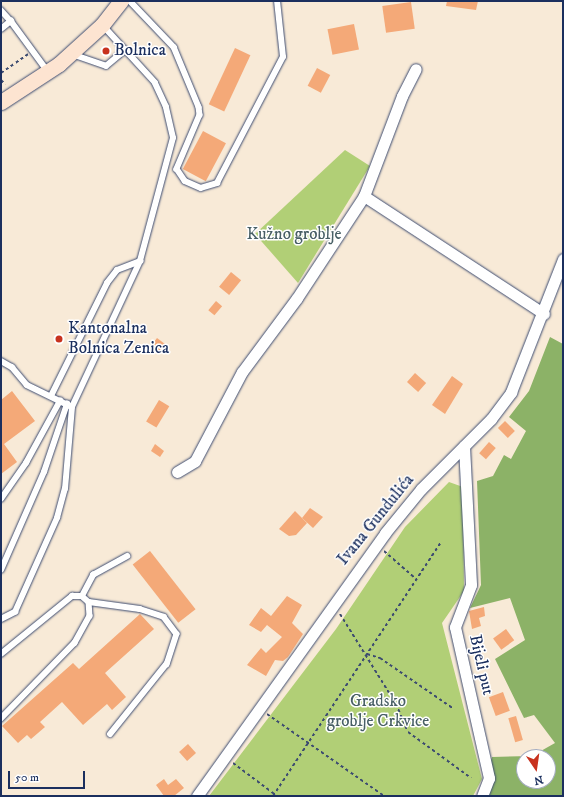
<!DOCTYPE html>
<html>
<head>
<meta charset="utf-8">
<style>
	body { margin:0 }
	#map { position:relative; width:564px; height:797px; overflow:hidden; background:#f8ead7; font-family:"IM FELL DW Pica",serif }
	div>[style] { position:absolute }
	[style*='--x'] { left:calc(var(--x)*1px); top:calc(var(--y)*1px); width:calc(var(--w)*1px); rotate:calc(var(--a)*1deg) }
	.green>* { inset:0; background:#b1cf76 }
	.forest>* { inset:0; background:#8cb267 }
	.building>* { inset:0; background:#f4a978; transform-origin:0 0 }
	.path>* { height:2px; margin-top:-1px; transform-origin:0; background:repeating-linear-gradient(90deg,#3c4b70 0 3px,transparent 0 6px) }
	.roads { filter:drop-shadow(0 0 1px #3c4b70) drop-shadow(0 0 1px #3c4b70) }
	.service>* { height:5.5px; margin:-2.75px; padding:0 2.75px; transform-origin:2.75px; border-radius:2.75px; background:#fff }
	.minor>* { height:11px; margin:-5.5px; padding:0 5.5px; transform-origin:5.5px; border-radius:5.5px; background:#fff }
	.secondary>* { height:15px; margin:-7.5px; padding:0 7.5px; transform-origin:7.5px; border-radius:7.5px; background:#fde4d1 }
	.dots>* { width:11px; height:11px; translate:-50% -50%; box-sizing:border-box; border:2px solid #fff; border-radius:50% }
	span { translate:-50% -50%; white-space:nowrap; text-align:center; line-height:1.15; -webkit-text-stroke:3px #fff; paint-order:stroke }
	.poi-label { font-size:17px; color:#1b2f5e }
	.left { translate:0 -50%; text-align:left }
	.park-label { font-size:17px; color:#485f65 }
	.street-label { font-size:17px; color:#1b2f5e }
	.frame { position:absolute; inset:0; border:2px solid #1b2f5e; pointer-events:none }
	.north { position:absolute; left:516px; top:749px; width:40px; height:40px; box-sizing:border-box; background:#fff; border:1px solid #a4acbf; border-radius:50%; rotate:167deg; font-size:11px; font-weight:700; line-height:16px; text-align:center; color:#1b2f5e }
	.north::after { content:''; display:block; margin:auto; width:14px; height:18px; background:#c8321e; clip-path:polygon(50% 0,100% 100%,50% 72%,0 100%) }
	.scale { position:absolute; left:8px; top:771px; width:77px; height:18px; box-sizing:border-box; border:2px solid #1b2f5e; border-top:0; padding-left:5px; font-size:12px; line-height:14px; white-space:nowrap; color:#1b2f5e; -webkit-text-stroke:3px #fff; paint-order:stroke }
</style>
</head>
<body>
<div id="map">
	<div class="green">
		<i style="clip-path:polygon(345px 150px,370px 166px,298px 283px,255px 234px)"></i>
		<i style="clip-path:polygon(449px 482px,463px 487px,464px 591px,442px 623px,482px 779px,473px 796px,209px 796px,336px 629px,405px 527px)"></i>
	</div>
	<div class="forest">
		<i style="clip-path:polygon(evenodd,550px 337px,563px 344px,563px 796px,482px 796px,492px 757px,532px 756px,555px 743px,534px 715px,524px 718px,495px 659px,525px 640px,510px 598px,470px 608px,481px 585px,477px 481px,493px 476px,504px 455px,511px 459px,526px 431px,509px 417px,529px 391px,550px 337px,524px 757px,548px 757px,548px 781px,524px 781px,524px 757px)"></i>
	</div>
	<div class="building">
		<i style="clip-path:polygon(447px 1px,478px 1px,476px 10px,446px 6px)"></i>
		<i style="left:411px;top:2px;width:27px;height:29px;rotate:82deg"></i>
		<i style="left:354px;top:24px;width:26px;height:27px;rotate:79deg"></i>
		<i style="left:235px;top:48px;width:17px;height:62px;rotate:25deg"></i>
		<i style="left:317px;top:68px;width:15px;height:20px;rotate:28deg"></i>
		<i style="left:203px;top:131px;width:26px;height:43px;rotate:28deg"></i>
		<i style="left:231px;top:272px;width:13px;height:19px;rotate:39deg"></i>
		<i style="left:216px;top:301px;width:8px;height:12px;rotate:40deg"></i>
		<i style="left:157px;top:338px;width:10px;height:11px;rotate:37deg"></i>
		<i style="left:415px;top:373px;width:15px;height:12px;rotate:42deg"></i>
		<i style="clip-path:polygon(452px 376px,463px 384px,445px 414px,432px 405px)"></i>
		<i style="clip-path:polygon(12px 391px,35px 421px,4px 444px,17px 462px,1px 474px,1px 400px)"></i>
		<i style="left:159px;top:400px;width:12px;height:25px;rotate:31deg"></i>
		<i style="left:505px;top:421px;width:14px;height:10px;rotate:45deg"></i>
		<i style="left:489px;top:442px;width:9px;height:15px;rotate:41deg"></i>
		<i style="clip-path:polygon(155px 444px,164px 451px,160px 457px,151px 451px)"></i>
		<i style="clip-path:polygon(310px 508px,323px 517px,313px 528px,302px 518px)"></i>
		<i style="clip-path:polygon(295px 511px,307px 523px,296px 535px,289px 536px,279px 529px)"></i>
		<i style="left:150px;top:551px;width:74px;height:22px;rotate:52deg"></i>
		<i style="clip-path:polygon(287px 596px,302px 605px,292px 623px,303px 634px,288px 657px,283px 661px,275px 660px,266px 676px,247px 665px,261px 648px,266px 653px,282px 637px,267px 625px,261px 632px,249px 625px,261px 608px,271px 616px)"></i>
		<i style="clip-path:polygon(484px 607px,485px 616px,479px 618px,481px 626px,472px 629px,469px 611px)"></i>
		<i style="clip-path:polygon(140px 614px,154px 629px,105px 673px,126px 697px,112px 710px,107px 704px,83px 725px,62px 702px,40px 722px,45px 727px,31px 739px,27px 735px,18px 743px,2px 726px,73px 663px,79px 669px)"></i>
		<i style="left:506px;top:629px;width:14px;height:16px;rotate:54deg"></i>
		<i style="left:503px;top:692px;width:20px;height:15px;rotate:70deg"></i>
		<i style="left:516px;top:716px;width:25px;height:8px;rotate:74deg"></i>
		<i style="left:188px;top:744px;width:12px;height:12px;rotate:48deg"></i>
		<i style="clip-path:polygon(164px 779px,168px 785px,176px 779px,184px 788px,174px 796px,164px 796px,156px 785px)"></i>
	</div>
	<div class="path">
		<i style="--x:1;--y:73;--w:33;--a:-35"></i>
		<i style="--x:1;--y:80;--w:6;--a:45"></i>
		<i style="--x:384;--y:551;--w:43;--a:41.2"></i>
		<i style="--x:340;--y:614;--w:106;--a:58.1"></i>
		<i style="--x:396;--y:704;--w:30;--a:67"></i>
		<i style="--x:408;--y:732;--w:78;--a:36.1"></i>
		<i style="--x:367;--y:654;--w:14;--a:17"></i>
		<i style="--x:380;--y:658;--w:90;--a:34.6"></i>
		<i style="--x:267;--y:714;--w:143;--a:35"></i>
		<i style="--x:233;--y:763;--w:55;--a:36.9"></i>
		<i style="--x:273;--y:796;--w:305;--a:-56.5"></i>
	</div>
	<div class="roads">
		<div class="service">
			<i style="--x:130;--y:1;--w:64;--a:46.3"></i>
			<i style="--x:174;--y:47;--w:65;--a:67.4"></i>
			<i style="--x:199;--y:107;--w:8;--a:83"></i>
			<i style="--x:200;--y:115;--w:59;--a:113.1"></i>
			<i style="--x:177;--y:169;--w:14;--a:56"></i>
			<i style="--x:185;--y:181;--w:17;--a:24"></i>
			<i style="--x:201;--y:188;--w:17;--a:-17"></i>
			<i style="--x:217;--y:183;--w:142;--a:-62.4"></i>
			<i style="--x:283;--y:57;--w:56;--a:-96.1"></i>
			<i style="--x:1;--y:10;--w:15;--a:48"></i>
			<i style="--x:1;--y:29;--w:13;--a:-39"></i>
			<i style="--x:11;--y:21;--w:61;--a:53.7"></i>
			<i style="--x:72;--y:54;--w:36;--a:19"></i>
			<i style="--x:106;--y:66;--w:23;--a:-40"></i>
			<i style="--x:1;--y:361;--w:13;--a:29"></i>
			<i style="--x:12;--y:367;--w:23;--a:50"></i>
			<i style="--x:27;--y:385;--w:48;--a:26"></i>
			<i style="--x:51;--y:396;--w:126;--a:-63.6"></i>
			<i style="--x:107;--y:283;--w:16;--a:-52"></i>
			<i style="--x:117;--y:270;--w:25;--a:-21"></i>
			<i style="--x:1;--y:499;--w:44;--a:-55.2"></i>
			<i style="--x:26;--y:463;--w:71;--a:-61.3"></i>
			<i style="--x:1;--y:570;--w:107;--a:-66.3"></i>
			<i style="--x:44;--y:472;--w:72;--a:-71.3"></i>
			<i style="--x:82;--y:596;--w:24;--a:-62"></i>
			<i style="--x:93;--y:575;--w:39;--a:-29"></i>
			<i style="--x:89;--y:602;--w:51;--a:7.8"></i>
			<i style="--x:140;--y:609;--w:25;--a:18"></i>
			<i style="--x:164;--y:617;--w:21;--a:53"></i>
			<i style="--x:177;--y:634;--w:32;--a:108"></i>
			<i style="--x:167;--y:664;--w:90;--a:128.7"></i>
			<i style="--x:1;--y:619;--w:16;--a:-27"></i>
			<i style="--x:15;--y:612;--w:103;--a:-65.9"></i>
			<i style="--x:57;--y:518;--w:30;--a:-75"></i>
			<i style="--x:65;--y:489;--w:82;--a:-85.1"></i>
			<i style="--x:72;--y:407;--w:161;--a:-65"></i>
			<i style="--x:140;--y:261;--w:127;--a:-75"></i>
			<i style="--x:173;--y:138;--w:32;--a:-103"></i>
			<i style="--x:166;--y:107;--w:26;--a:-115"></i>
			<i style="--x:155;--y:83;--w:79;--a:-132.4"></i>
			<i style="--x:1;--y:654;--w:92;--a:-39.2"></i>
			<i style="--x:72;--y:596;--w:10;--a:0"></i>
			<i style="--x:82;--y:596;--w:9;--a:41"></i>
			<i style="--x:89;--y:602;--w:14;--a:86"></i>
			<i style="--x:90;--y:616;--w:31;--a:119"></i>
			<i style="--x:75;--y:643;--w:106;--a:134.2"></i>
		</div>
		<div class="minor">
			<i style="--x:364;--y:196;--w:215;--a:33.2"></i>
			<i style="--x:464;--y:446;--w:139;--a:87.1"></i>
			<i style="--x:471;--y:585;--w:45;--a:110.9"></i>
			<i style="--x:455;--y:627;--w:155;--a:77.3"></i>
			<i style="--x:489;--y:778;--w:19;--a:111"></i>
			<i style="--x:177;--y:472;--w:21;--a:-31"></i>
			<i style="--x:195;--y:461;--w:101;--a:-62.2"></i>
			<i style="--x:242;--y:372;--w:92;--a:-53.4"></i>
			<i style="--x:297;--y:298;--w:122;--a:-56.7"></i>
			<i style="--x:364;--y:196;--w:107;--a:-69.2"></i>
			<i style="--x:402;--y:96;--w:30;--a:-63"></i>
			<i style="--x:197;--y:796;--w:323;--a:-54.4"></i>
			<i style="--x:385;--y:533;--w:57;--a:-50.7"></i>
			<i style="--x:421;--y:489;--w:99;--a:-45"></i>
			<i style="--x:491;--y:419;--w:34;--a:-53"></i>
			<i style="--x:511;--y:392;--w:143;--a:-68.6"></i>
		</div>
		<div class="secondary">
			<i style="--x:1;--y:102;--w:69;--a:-33.2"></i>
			<i style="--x:59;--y:64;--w:58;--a:-42.2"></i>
			<i style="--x:102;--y:25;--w:31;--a:-52"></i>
		</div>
	</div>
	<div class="dots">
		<i style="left:106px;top:51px;background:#c8321e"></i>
		<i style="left:59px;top:339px;background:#c8321e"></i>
	</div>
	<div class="poi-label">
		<span class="left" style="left:114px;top:51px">Bolnica</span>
		<span class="left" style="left:68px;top:339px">Kantonalna<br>Bolnica Zenica</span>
	</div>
	<div class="park-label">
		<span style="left:294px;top:235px">Kužno groblje</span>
		<span style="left:378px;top:712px">Gradsko<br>groblje Crkvice</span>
	</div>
	<div class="street-label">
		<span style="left:376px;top:520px;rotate:-51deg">Ivana Gundulića</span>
		<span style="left:481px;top:665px;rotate:77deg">Bijeli put</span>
	</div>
	<div class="frame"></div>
	<div class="north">N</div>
	<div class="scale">50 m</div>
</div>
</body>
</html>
